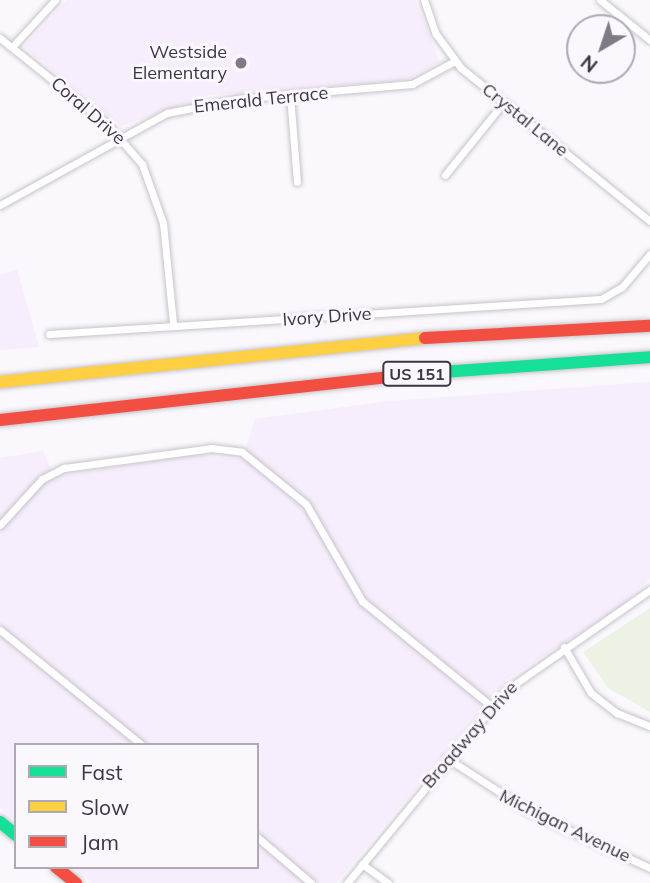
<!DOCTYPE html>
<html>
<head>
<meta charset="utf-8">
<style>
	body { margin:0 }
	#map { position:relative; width:650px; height:883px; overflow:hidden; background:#faf8fc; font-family:Mulish,sans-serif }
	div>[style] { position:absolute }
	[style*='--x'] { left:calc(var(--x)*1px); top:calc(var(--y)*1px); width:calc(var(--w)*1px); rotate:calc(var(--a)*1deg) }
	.built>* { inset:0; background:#f6eefc }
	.green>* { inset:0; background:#ecf3e5 }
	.roads { filter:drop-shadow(0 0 2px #c7c3ca) drop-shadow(0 0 2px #c7c3ca) }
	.street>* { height:7px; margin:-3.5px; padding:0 3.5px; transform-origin:3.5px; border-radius:3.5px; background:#fefeff }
	.fast>* { height:12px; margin:-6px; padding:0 6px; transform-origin:6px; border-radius:6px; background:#16e098 }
	.slow>* { height:12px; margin:-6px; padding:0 6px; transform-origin:6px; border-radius:6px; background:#ffcf43 }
	.jam>* { height:12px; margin:-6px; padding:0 6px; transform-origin:6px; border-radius:6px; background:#f24e42 }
	.dots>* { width:19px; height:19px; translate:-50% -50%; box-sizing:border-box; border:4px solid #faf7fd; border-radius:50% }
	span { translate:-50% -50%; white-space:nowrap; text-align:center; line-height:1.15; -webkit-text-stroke:6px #faf7fd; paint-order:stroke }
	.shield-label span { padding:2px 5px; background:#faf7fd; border:2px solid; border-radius:5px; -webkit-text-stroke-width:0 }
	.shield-label { font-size:16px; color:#3d3642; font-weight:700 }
	.poi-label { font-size:18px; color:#3d3642 }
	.right { translate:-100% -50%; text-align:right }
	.street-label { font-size:18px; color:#3d3642 }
	.legend { position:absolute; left:14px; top:743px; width:245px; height:126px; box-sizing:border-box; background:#faf7fd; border:2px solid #aeaab2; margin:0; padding:9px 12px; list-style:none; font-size:21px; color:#3d3642 }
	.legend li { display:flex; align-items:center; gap:14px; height:35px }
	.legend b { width:35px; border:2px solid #aeaab2 }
	.north { position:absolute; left:566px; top:14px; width:70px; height:70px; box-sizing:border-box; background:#faf7fd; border:2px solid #aeaab2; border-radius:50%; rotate:219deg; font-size:19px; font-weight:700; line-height:28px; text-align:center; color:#3d3642 }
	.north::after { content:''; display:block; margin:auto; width:24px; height:32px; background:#7f7a83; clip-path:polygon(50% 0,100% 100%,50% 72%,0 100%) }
</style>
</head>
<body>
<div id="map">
	<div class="built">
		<i style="clip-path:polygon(67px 0,415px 0,440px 62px,404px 80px,211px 95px,121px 126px,24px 47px)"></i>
		<i style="clip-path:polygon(17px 269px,39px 347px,0 350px,0 275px)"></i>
		<i style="clip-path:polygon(650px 382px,650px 579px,617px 609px,506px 680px,336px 883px,92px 883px,72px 867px,257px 867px,257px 745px,16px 745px,16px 821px,0 808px,0 458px,43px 451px,55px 477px,192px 455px,242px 459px,255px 419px,389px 401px)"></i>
	</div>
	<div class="green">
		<i style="clip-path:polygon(650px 608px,650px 712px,608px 688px,583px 652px)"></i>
	</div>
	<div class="roads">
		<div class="street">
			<i style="--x:424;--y:0;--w:36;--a:71"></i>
			<i style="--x:436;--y:34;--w:42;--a:53.7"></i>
			<i style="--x:461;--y:68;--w:243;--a:39"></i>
			<i style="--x:600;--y:0;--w:64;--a:38.7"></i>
			<i style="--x:0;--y:38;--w:134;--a:38.7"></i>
			<i style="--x:105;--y:122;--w:56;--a:48.6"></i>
			<i style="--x:142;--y:164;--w:63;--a:70.4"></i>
			<i style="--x:163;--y:223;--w:101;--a:84.3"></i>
			<i style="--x:12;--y:47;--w:64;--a:-47.5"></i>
			<i style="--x:290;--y:95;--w:87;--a:85.4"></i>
			<i style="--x:445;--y:175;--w:92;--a:-51.1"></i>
			<i style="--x:0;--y:205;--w:191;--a:-28.9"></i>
			<i style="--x:167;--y:113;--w:71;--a:-11.3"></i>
			<i style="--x:237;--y:99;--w:176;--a:-4.9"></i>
			<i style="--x:412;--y:84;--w:49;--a:-28.1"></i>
			<i style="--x:49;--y:334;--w:553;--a:-3.63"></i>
			<i style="--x:601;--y:299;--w:24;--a:-30"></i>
			<i style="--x:622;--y:287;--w:43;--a:-49.7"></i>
			<i style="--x:0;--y:525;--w:62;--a:-47.6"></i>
			<i style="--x:42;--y:479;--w:25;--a:-27"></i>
			<i style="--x:64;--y:468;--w:148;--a:-7.7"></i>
			<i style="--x:211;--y:448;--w:31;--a:7"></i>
			<i style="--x:242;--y:452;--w:82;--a:39.1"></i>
			<i style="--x:306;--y:504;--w:112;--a:60"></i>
			<i style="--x:362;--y:601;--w:166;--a:39.1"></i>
			<i style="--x:0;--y:630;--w:183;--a:39"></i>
			<i style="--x:564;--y:647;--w:53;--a:59.6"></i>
			<i style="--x:591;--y:693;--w:33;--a:38"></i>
			<i style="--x:617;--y:713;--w:35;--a:22"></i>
			<i style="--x:447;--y:758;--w:101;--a:32.9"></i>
			<i style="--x:532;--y:813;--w:130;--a:25"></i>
			<i style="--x:257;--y:837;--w:71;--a:40.4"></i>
			<i style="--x:362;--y:864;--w:32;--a:36"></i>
			<i style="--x:347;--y:883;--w:249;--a:-50.5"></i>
			<i style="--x:505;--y:691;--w:177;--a:-34.9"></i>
		</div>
		<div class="fast">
			<i style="--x:415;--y:374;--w:236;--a:-4.1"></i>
			<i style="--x:0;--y:822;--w:21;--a:39"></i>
		</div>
		<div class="slow">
			<i style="--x:0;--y:382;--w:427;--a:-5.9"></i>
		</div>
		<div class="jam">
			<i style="--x:425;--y:338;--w:225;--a:-3.1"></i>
			<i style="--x:0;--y:420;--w:418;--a:-6.3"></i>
			<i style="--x:56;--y:867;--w:26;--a:39"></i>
		</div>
	</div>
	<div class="dots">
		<i style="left:241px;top:63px;background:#7f7a83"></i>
	</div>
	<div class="shield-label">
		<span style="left:417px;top:374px">US 151</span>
	</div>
	<div class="poi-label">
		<span class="right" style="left:227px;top:63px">Westside<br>Elementary</span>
	</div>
	<div class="street-label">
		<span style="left:261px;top:100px;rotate:-6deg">Emerald Terrace</span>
		<span style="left:88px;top:111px;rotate:41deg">Coral Drive</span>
		<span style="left:525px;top:120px;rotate:39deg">Crystal Lane</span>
		<span style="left:327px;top:317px;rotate:-4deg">Ivory Drive</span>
		<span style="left:470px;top:735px;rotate:-49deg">Broadway Drive</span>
		<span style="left:565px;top:826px;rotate:26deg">Michigan Avenue</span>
	</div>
	<ul class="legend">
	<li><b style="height:9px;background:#16e098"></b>Fast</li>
	<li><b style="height:9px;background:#ffcf43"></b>Slow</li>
	<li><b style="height:9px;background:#f24e42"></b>Jam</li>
	</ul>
	<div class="north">N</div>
</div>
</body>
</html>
